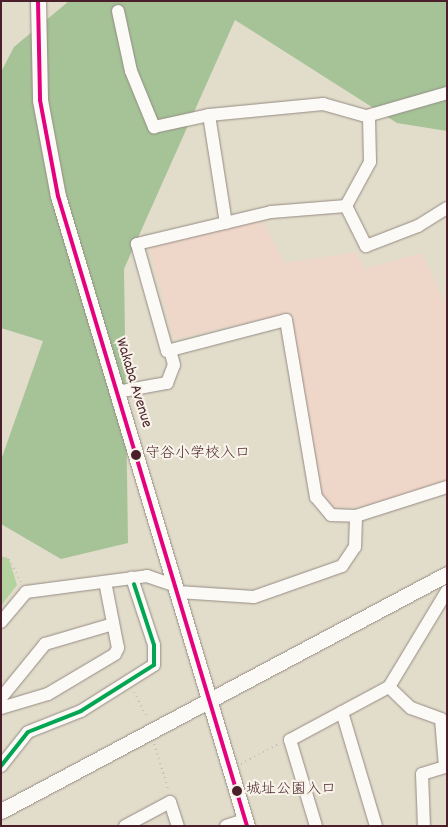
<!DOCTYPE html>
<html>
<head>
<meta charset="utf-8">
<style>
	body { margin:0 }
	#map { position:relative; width:448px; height:827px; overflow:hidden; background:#e2dcca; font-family:Dekko,"Klee One",sans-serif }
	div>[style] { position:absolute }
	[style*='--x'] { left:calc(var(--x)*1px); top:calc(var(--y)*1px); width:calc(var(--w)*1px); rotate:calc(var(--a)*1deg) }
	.built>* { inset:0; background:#eed6c8 }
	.green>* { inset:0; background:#b4d2a0 }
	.forest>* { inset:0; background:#a5c397 }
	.path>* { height:2px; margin-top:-1px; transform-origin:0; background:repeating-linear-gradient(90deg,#c1bcba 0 1px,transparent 0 5px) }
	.roads { filter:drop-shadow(0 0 1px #958b84) drop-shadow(0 0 1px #958b84) }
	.minor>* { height:12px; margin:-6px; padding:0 6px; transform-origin:6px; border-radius:6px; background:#fbfaf7 }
	.tertiary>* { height:15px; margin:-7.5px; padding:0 7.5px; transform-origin:7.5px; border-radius:7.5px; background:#fbfaf7 }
	.bus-1>* { height:4px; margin:-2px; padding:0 2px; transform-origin:2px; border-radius:2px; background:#e5007d }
	.bus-2>* { height:4px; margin:-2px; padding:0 2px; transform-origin:2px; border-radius:2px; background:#00a651 }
	.dots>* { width:14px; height:14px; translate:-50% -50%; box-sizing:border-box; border:2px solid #f7f3e8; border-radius:50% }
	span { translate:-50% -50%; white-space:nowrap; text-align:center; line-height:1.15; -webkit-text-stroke:4.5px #f7f3e8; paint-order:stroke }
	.bus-label { font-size:15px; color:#4a1f2b }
	.left { translate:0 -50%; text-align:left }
	.street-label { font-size:16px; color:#4a1f2b }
	.frame { position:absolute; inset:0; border:2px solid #4a1f2b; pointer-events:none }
</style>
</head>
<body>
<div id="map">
	<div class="built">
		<i style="clip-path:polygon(263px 221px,284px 263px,356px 252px,364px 269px,422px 253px,447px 307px,447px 481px,360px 507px,330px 508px,322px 497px,290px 313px,174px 339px,148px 245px)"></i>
	</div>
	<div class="green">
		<i style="clip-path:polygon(1px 556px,9px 559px,17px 585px,1px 606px)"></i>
	</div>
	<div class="forest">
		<i style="clip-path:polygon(69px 1px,447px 1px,447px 131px,397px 123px,235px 20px,124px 269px,128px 543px,61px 559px,1px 524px,1px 460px,43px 341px,1px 328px,1px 72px,14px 47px)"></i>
	</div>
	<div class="path">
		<i style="--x:1;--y:556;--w:9;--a:21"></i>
		<i style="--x:9;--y:559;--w:27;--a:63"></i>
		<i style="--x:134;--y:692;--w:30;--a:63"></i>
		<i style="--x:154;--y:744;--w:50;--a:72.6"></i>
		<i style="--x:241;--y:764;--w:42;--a:-28.4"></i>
	</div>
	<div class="roads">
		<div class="minor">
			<i style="--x:118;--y:11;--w:61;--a:77.8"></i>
			<i style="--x:131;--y:71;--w:61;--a:67.7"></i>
			<i style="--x:154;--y:127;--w:56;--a:-12.3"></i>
			<i style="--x:209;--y:115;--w:115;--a:-5.5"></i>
			<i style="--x:323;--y:104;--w:48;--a:15.8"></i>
			<i style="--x:369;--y:117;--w:45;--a:88.7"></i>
			<i style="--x:370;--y:162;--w:50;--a:118.6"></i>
			<i style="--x:346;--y:206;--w:75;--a:175.4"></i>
			<i style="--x:271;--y:212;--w:138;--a:166.6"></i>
			<i style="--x:137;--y:244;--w:111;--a:74.3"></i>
			<i style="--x:167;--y:351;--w:123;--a:-14.6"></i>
			<i style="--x:286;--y:320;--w:180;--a:80.4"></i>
			<i style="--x:316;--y:497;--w:23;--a:50"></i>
			<i style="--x:331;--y:515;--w:25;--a:2"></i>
			<i style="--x:209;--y:115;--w:109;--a:81.1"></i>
			<i style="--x:367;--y:116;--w:83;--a:-16"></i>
			<i style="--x:346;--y:206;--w:45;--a:63.4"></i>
			<i style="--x:366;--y:246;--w:56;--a:-21"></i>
			<i style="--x:418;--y:226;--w:34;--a:-32"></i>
			<i style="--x:117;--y:392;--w:51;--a:-10.2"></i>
			<i style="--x:167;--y:383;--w:19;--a:-69"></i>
			<i style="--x:174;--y:365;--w:16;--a:-105"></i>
			<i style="--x:178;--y:592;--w:76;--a:3.8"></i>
			<i style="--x:254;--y:597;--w:93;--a:-19.4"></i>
			<i style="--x:342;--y:566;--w:23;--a:-56"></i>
			<i style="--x:355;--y:547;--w:31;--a:-88"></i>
			<i style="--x:356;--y:516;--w:96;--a:-17.7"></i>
			<i style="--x:1;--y:622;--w:39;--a:-50"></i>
			<i style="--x:26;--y:592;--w:122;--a:-7.5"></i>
			<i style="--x:147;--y:576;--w:31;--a:19"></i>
			<i style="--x:389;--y:687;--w:30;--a:44"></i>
			<i style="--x:411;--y:708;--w:32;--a:20"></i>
			<i style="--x:441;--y:719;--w:48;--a:85.2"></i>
			<i style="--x:445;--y:767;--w:24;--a:163"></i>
			<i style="--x:422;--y:774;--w:52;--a:87.8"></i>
			<i style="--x:1;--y:698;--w:70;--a:-50.8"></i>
			<i style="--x:45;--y:644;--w:71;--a:-16.4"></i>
			<i style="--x:1;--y:708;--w:49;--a:-16.6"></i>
			<i style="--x:48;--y:694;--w:78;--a:-30.8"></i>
			<i style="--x:115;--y:654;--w:7;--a:-63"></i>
			<i style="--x:118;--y:648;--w:67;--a:-101.1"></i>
			<i style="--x:342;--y:712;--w:119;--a:73.4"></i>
			<i style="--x:1;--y:766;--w:43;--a:-51.5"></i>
			<i style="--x:28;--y:732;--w:57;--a:-21.6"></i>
			<i style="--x:81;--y:711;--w:86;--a:-32.2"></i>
			<i style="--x:154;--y:665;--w:20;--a:-90"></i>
			<i style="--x:154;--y:645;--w:71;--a:-108.2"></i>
			<i style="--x:125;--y:826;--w:51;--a:-28.1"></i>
			<i style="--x:170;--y:802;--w:25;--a:72"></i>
			<i style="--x:226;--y:826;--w:20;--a:-18"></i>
			<i style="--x:316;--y:826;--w:90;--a:-106.8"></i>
			<i style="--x:290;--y:740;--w:112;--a:-28.2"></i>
			<i style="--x:389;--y:687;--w:112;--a:-58.9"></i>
		</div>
		<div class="tertiary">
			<i style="--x:38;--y:1;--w:99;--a:88.8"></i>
			<i style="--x:40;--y:100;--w:98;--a:79.4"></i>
			<i style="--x:58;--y:196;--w:658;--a:73.3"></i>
			<i style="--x:1;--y:811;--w:505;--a:-27.99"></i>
		</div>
	</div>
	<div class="bus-1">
		<i style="--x:38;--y:1;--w:99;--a:88.8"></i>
		<i style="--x:40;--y:100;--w:98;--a:79.4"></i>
		<i style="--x:58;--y:196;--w:658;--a:73.3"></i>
	</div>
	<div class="bus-2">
		<i style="--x:1;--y:766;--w:43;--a:-51.5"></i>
		<i style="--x:28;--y:732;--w:57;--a:-21.6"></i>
		<i style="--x:81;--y:711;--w:86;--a:-32.2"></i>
		<i style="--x:154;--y:665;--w:20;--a:-90"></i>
		<i style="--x:154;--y:645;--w:64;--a:-108.2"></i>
	</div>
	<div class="dots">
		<i style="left:136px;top:455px;background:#4a1f2b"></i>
		<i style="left:237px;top:791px;background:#4a1f2b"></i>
	</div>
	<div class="bus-label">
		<span class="left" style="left:145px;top:455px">守谷小学校入口</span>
		<span class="left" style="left:246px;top:791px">城址公園入口</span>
	</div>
	<div class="street-label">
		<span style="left:133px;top:383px;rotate:73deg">Wakaba Avenue</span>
	</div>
	<div class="frame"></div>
</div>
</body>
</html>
